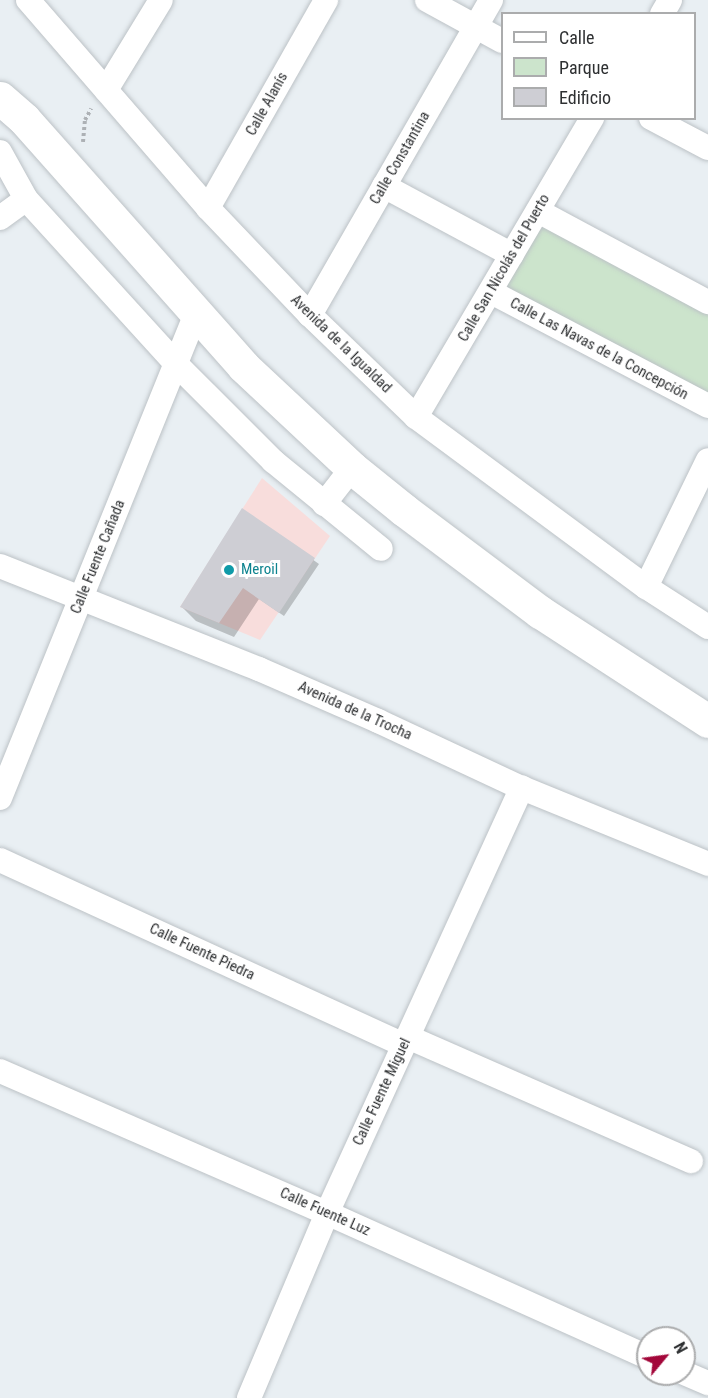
<!DOCTYPE html>
<html>
<head>
<meta charset="utf-8">
<style>
	body { margin:0 }
	#map { position:relative; width:708px; height:1398px; overflow:hidden; background:#e9eff3; font-family:"Roboto Condensed",sans-serif }
	div>[style] { position:absolute }
	[style*='--x'] { left:calc(var(--x)*1px); top:calc(var(--y)*1px); width:calc(var(--w)*1px); rotate:calc(var(--a)*1deg) }
	.commercial>* { inset:0; background:#f8dddc }
	.green>* { inset:0; background:#cce4cc }
	.shadow>* { inset:0; background:#0003 }
	.building>* { inset:0; background:#ceced4 }
	.path>* { height:4px; margin-top:-2px; transform-origin:0; background:repeating-linear-gradient(90deg,#adb1b5 0 3px,transparent 0 6px) }
	.roads { filter:drop-shadow(0 0 2px #bcc2c6) drop-shadow(0 0 2px #bcc2c6) }
	.street>* { height:24px; margin:-12px; padding:0 12px; transform-origin:12px; border-radius:12px; background:#fff }
	.secondary>* { height:33px; margin:-16.5px; padding:0 16.5px; transform-origin:16.5px; border-radius:16.5px; background:#fff }
	.dots>* { width:16px; height:16px; translate:-50% -50%; box-sizing:border-box; border:3px solid #fff; border-radius:50% }
	span { translate:-50% -50%; white-space:nowrap; text-align:center; line-height:1.15; -webkit-text-stroke:6px #fff; paint-order:stroke }
	.street-label { font-size:15px; color:#2e3032 }
	.culture-label { font-size:15px; color:#0d838f }
	.left { translate:0 -50%; text-align:left }
	.legend { position:absolute; left:501px; top:12px; width:195px; height:108px; box-sizing:border-box; background:#fff; border:2px solid #abacad; margin:0; padding:8px 10px; list-style:none; font-size:18px; color:#2e3032 }
	.legend li { display:flex; align-items:center; gap:12px; height:30px }
	.legend b { width:30px; border:2px solid #abacad }
	.north { position:absolute; left:636px; top:1326px; width:60px; height:60px; box-sizing:border-box; background:#fff; border:2px solid #abacad; border-radius:50%; rotate:61deg; font-size:16px; font-weight:700; line-height:24px; text-align:center; color:#2e3032 }
	.north::after { content:''; display:block; margin:auto; width:21px; height:27px; background:#a3073a; clip-path:polygon(50% 0,100% 100%,50% 72%,0 100%) }
</style>
</head>
<body>
<div id="map">
	<div class="commercial">
		<i style="clip-path:polygon(262px 478px,330px 536px,260px 640px,180px 607px)"></i>
	</div>
	<div class="green">
		<i style="clip-path:polygon(542px 222px,708px 311px,708px 398px,503px 289px)"></i>
	</div>
	<div class="shadow">
		<i style="clip-path:polygon(282px 538px,319px 564px,284px 616px,259px 599px,234px 637px,196px 621px,182px 607px)"></i>
	</div>
	<div class="building">
		<i style="clip-path:polygon(242px 508px,315px 558px,279px 613px,243px 588px,219px 623px,180px 607px)"></i>
	</div>
	<div class="path">
		<i style="--x:83;--y:142;--w:22;--a:-85"></i>
		<i style="--x:85;--y:120;--w:13;--a:-61"></i>
	</div>
	<div class="roads">
		<div class="street">
			<i style="--x:28;--y:0;--w:275;--a:49.1"></i>
			<i style="--x:208;--y:208;--w:148;--a:46.4"></i>
			<i style="--x:310;--y:315;--w:147;--a:43.9"></i>
			<i style="--x:416;--y:417;--w:286;--a:36.5"></i>
			<i style="--x:646;--y:587;--w:74;--a:32.8"></i>
			<i style="--x:427;--y:0;--w:85;--a:28.7"></i>
			<i style="--x:662;--y:14;--w:16;--a:-60"></i>
			<i style="--x:106;--y:90;--w:105;--a:-58.6"></i>
			<i style="--x:651;--y:118;--w:64;--a:27.8"></i>
			<i style="--x:0;--y:152;--w:54;--a:61"></i>
			<i style="--x:26;--y:199;--w:223;--a:47.7"></i>
			<i style="--x:176;--y:364;--w:137;--a:45"></i>
			<i style="--x:273;--y:461;--w:139;--a:39.2"></i>
			<i style="--x:384;--y:186;--w:145;--a:28.3"></i>
			<i style="--x:208;--y:208;--w:239;--a:-60.4"></i>
			<i style="--x:538;--y:211;--w:193;--a:28.2"></i>
			<i style="--x:0;--y:218;--w:32;--a:-36"></i>
			<i style="--x:491;--y:292;--w:245;--a:27.7"></i>
			<i style="--x:310;--y:315;--w:363;--a:-60.1"></i>
			<i style="--x:416;--y:417;--w:347;--a:-59.5"></i>
			<i style="--x:324;--y:504;--w:46;--a:-52.1"></i>
			<i style="--x:0;--y:566;--w:279;--a:21.7"></i>
			<i style="--x:259;--y:669;--w:130;--a:23.6"></i>
			<i style="--x:378;--y:721;--w:159;--a:25"></i>
			<i style="--x:522;--y:788;--w:201;--a:22.2"></i>
			<i style="--x:646;--y:587;--w:141;--a:-64"></i>
			<i style="--x:0;--y:798;--w:520;--a:-67.97"></i>
			<i style="--x:0;--y:860;--w:444;--a:24.6"></i>
			<i style="--x:408;--y:1037;--w:309;--a:23.7"></i>
			<i style="--x:0;--y:1071;--w:357;--a:23.5"></i>
			<i style="--x:327;--y:1213;--w:352;--a:24.2"></i>
			<i style="--x:684;--y:1373;--w:26;--a:23"></i>
			<i style="--x:249;--y:1398;--w:201;--a:-67.1"></i>
			<i style="--x:327;--y:1213;--w:468;--a:-65.4"></i>
		</div>
		<div class="secondary">
			<i style="--x:0;--y:98;--w:32;--a:41"></i>
			<i style="--x:24;--y:119;--w:330;--a:48.4"></i>
			<i style="--x:243;--y:366;--w:149;--a:43.1"></i>
			<i style="--x:352;--y:468;--w:67;--a:38.9"></i>
			<i style="--x:404;--y:510;--w:170;--a:36.9"></i>
			<i style="--x:540;--y:612;--w:200;--a:33"></i>
		</div>
	</div>
	<div class="dots">
		<i style="left:229px;top:570px;background:#0f9aa8"></i>
	</div>
	<div class="street-label">
		<span style="left:267px;top:104px;rotate:-61deg">Calle Alanís</span>
		<span style="left:400px;top:158px;rotate:-60deg">Calle Constantina</span>
		<span style="left:504px;top:268px;rotate:-60deg">Calle San Nicolás del Puerto</span>
		<span style="left:341px;top:344px;rotate:44deg">Avenida de la Igualdad</span>
		<span style="left:599px;top:349px;rotate:28deg">Calle Las Navas de la Concepción</span>
		<span style="left:98px;top:557px;rotate:-68deg">Calle Fuente Cañada</span>
		<span style="left:355px;top:711px;rotate:24deg">Avenida de la Trocha</span>
		<span style="left:202px;top:952px;rotate:25deg">Calle Fuente Piedra</span>
		<span style="left:382px;top:1092px;rotate:-65deg">Calle Fuente Miguel</span>
		<span style="left:325px;top:1212px;rotate:24deg">Calle Fuente Luz</span>
	</div>
	<div class="culture-label">
		<span class="left" style="left:241px;top:570px">Meroil</span>
	</div>
	<ul class="legend">
	<li><b style="height:8px;background:#fff"></b>Calle</li>
	<li><b style="height:16px;background:#cce4cc"></b>Parque</li>
	<li><b style="height:16px;background:#ceced4"></b>Edificio</li>
	</ul>
	<div class="north">N</div>
</div>
</body>
</html>
